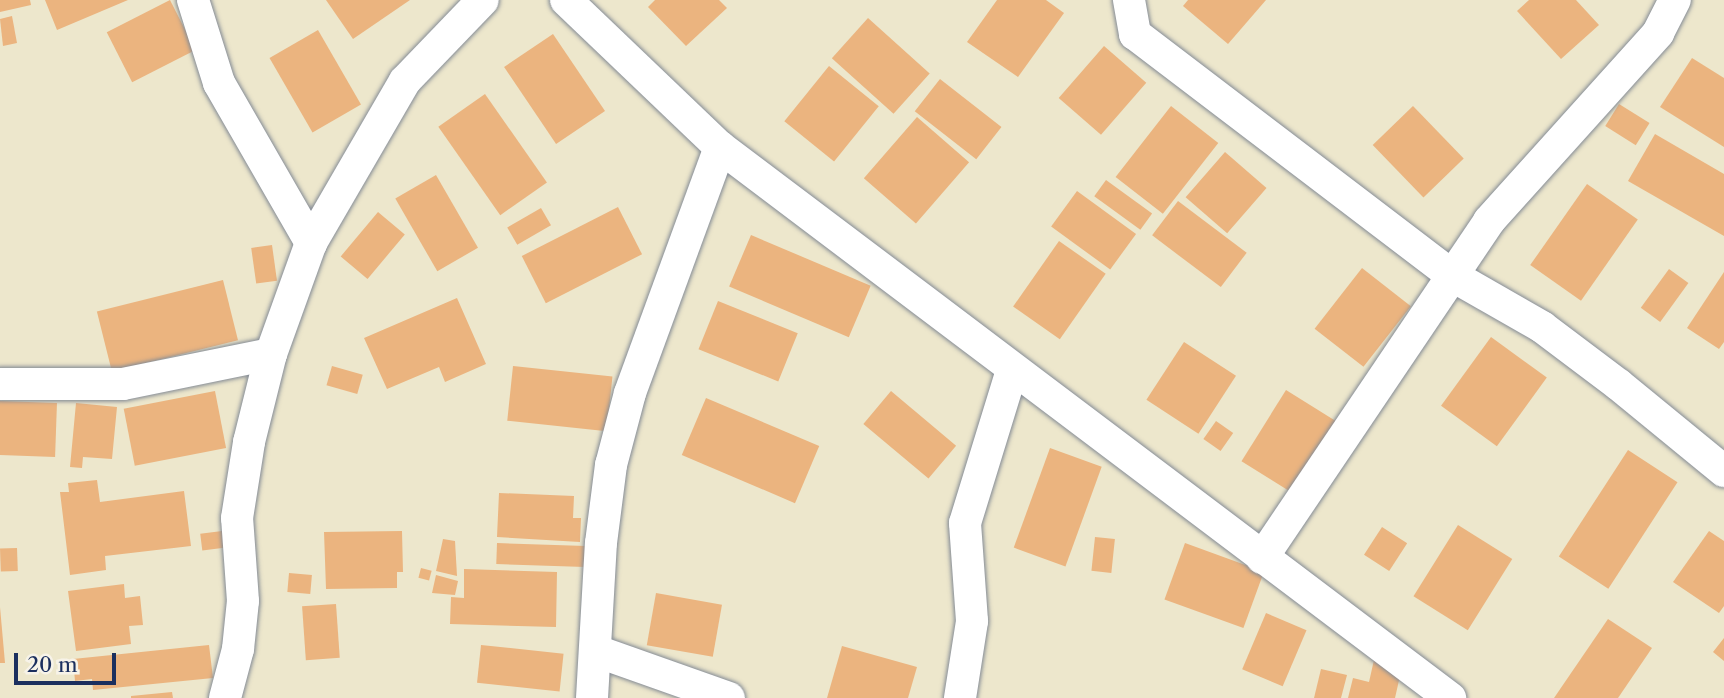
<!DOCTYPE html>
<html>
<head>
<meta charset="utf-8">
<style>
	body { margin:0 }
	#map { position:relative; width:1724px; height:698px; overflow:hidden; background:#ede7cc; font-family:"Libre Caslon Text",serif }
	div>[style] { position:absolute }
	[style*='--x'] { left:calc(var(--x)*1px); top:calc(var(--y)*1px); width:calc(var(--w)*1px); rotate:calc(var(--a)*1deg) }
	.building>* { inset:0; background:#ebb47f; transform-origin:0 0 }
	.roads { filter:drop-shadow(0 0 2px #848b95) drop-shadow(0 0 2px #848b95) }
	.street>* { height:32px; margin:-16px; padding:0 16px; transform-origin:16px; border-radius:16px; background:#fff }
	span { translate:-50% -50%; white-space:nowrap; text-align:center; line-height:1.15; -webkit-text-stroke:7px #f7f3e8; paint-order:stroke }
	.scale { position:absolute; left:14px; top:653px; width:102px; height:32px; box-sizing:border-box; border:4px solid #1b2f5e; border-top:0; padding-left:9px; font-size:21px; line-height:24px; white-space:nowrap; color:#1b2f5e; -webkit-text-stroke:5px #f7f3e8; paint-order:stroke }
</style>
</head>
<body>
<div id="map">
	<div class="building">
		<i style="clip-path:polygon(0 0,30px 0,31px 5px,0 12px)"></i>
		<i style="clip-path:polygon(45px 0,128px 0,57px 30px)"></i>
		<i style="left:170px;top:0;width:56px;height:71px;rotate:63deg"></i>
		<i style="clip-path:polygon(326px 0,410px 0,353px 39px)"></i>
		<i style="clip-path:polygon(655px 0,719px 0,727px 8px,686px 46px,648px 7px)"></i>
		<i style="clip-path:polygon(997px 0,1046px 0,1064px 13px,1018px 77px,967px 42px)"></i>
		<i style="clip-path:polygon(1188px 0,1266px 0,1228px 44px,1183px 6px)"></i>
		<i style="clip-path:polygon(1529px 0,1576px 0,1599px 25px,1561px 59px,1517px 11px)"></i>
		<i style="clip-path:polygon(12px 16px,17px 43px,3px 46px,0 19px)"></i>
		<i style="left:868px;top:18px;width:83px;height:54px;rotate:42deg"></i>
		<i style="left:318px;top:30px;width:86px;height:56px;rotate:60deg"></i>
		<i style="left:553px;top:34px;width:93px;height:59px;rotate:56deg"></i>
		<i style="left:1104px;top:46px;width:56px;height:69px;rotate:41deg"></i>
		<i style="clip-path:polygon(1692px 58px,1724px 78px,1724px 147px,1660px 107px)"></i>
		<i style="left:829px;top:66px;width:64px;height:71px;rotate:39deg"></i>
		<i style="left:940px;top:79px;width:78px;height:41px;rotate:38deg"></i>
		<i style="left:485px;top:94px;width:108px;height:57px;rotate:55deg"></i>
		<i style="left:1619px;top:104px;width:36px;height:26px;rotate:32deg"></i>
		<i style="left:1171px;top:106px;width:60px;height:90px;rotate:38deg"></i>
		<i style="left:1413px;top:106px;width:73px;height:56px;rotate:46deg"></i>
		<i style="left:917px;top:117px;width:69px;height:81px;rotate:41deg"></i>
		<i style="clip-path:polygon(1655px 134px,1724px 174px,1724px 236px,1628px 181px)"></i>
		<i style="left:1225px;top:152px;width:55px;height:60px;rotate:41deg"></i>
		<i style="left:436px;top:175px;width:84px;height:47px;rotate:60deg"></i>
		<i style="left:1106px;top:180px;width:57px;height:20px;rotate:36deg"></i>
		<i style="left:1587px;top:184px;width:62px;height:99px;rotate:35deg"></i>
		<i style="left:1077px;top:191px;width:73px;height:44px;rotate:36deg"></i>
		<i style="left:1178px;top:201px;width:86px;height:43px;rotate:37deg"></i>
		<i style="left:618px;top:207px;width:53px;height:108px;rotate:63deg"></i>
		<i style="left:541px;top:208px;width:20px;height:39px;rotate:60deg"></i>
		<i style="left:378px;top:212px;width:35px;height:58px;rotate:40deg"></i>
		<i style="left:751px;top:235px;width:130px;height:56px;rotate:23deg"></i>
		<i style="left:1059px;top:241px;width:57px;height:80px;rotate:35deg"></i>
		<i style="left:272px;top:245px;width:36px;height:21px;rotate:82deg"></i>
		<i style="left:1362px;top:268px;width:62px;height:77px;rotate:38deg"></i>
		<i style="left:1669px;top:269px;width:24px;height:48px;rotate:36deg"></i>
		<i style="clip-path:polygon(1724px 272px,1724px 342px,1719px 349px,1687px 328px)"></i>
		<i style="left:223px;top:280px;width:62px;height:130px;rotate:76deg"></i>
		<i style="clip-path:polygon(457px 298px,486px 364px,445px 382px,439px 367px,387px 389px,364px 338px)"></i>
		<i style="left:718px;top:301px;width:86px;height:52px;rotate:22deg"></i>
		<i style="left:1491px;top:337px;width:69px;height:85px;rotate:36deg"></i>
		<i style="left:1184px;top:342px;width:62px;height:69px;rotate:33deg"></i>
		<i style="left:332px;top:366px;width:32px;height:20px;rotate:16deg"></i>
		<i style="left:513px;top:366px;width:100px;height:55px;rotate:6deg"></i>
		<i style="left:1286px;top:390px;width:61px;height:84px;rotate:32deg"></i>
		<i style="left:215px;top:391px;width:58px;height:93px;rotate:79deg"></i>
		<i style="left:891px;top:391px;width:85px;height:43px;rotate:40deg"></i>
		<i style="left:706px;top:398px;width:123px;height:62px;rotate:23deg"></i>
		<i style="left:0;top:401px;width:57px;height:54px;rotate:2deg"></i>
		<i style="clip-path:polygon(76px 403px,117px 407px,112px 459px,83px 457px,82px 468px,70px 467px)"></i>
		<i style="left:1216px;top:421px;width:21px;height:22px;rotate:35deg"></i>
		<i style="left:1050px;top:448px;width:55px;height:106px;rotate:20deg"></i>
		<i style="left:1628px;top:450px;width:59px;height:127px;rotate:33deg"></i>
		<i style="clip-path:polygon(97px 480px,100px 502px,184px 491px,191px 546px,105px 556px,106px 570px,70px 575px,60px 492px,69px 492px,68px 483px)"></i>
		<i style="clip-path:polygon(499px 493px,574px 496px,573px 518px,581px 518px,580px 542px,497px 537px)"></i>
		<i style="left:1458px;top:525px;width:64px;height:84px;rotate:32deg"></i>
		<i style="left:1382px;top:527px;width:30px;height:33px;rotate:33deg"></i>
		<i style="left:230px;top:530px;width:17px;height:30px;rotate:83deg"></i>
		<i style="clip-path:polygon(402px 531px,403px 572px,397px 572px,397px 588px,326px 589px,324px 532px)"></i>
		<i style="clip-path:polygon(1709px 531px,1724px 541px,1724px 606px,1719px 613px,1673px 582px)"></i>
		<i style="left:1095px;top:537px;width:20px;height:34px;rotate:6deg"></i>
		<i style="clip-path:polygon(443px 539px,455px 541px,457px 576px,436px 571px)"></i>
		<i style="left:497px;top:543px;width:89px;height:21px;rotate:2deg"></i>
		<i style="left:1185px;top:543px;width:84px;height:60px;rotate:20deg"></i>
		<i style="left:17px;top:548px;width:23px;height:17px;rotate:88deg"></i>
		<i style="left:421px;top:568px;width:11px;height:10px;rotate:15deg"></i>
		<i style="clip-path:polygon(464px 569px,557px 572px,556px 627px,450px 624px,451px 597px,464px 598px)"></i>
		<i style="left:289px;top:573px;width:23px;height:19px;rotate:5deg"></i>
		<i style="clip-path:polygon(436px 575px,458px 581px,455px 595px,432px 593px)"></i>
		<i style="clip-path:polygon(124px 584px,125px 598px,140px 596px,143px 625px,129px 626px,131px 644px,76px 651px,68px 591px)"></i>
		<i style="left:656px;top:593px;width:67px;height:53px;rotate:10deg"></i>
		<i style="left:336px;top:604px;width:54px;height:34px;rotate:86deg"></i>
		<i style="clip-path:polygon(0 607px,5px 663px,0 663px)"></i>
		<i style="left:1266px;top:613px;width:44px;height:61px;rotate:23deg"></i>
		<i style="clip-path:polygon(1608px 619px,1652px 648px,1618px 698px,1554px 698px)"></i>
		<i style="clip-path:polygon(1724px 638px,1724px 661px,1713px 652px)"></i>
		<i style="clip-path:polygon(209px 645px,213px 678px,93px 690px,92px 679px,75px 681px,73px 659px)"></i>
		<i style="left:481px;top:645px;width:83px;height:38px;rotate:6deg"></i>
		<i style="clip-path:polygon(842px 646px,917px 667px,908px 698px,827px 698px)"></i>
		<i style="clip-path:polygon(1374px 660px,1402px 667px,1395px 698px,1348px 698px,1353px 678px,1369px 682px)"></i>
		<i style="clip-path:polygon(1321px 669px,1347px 675px,1341px 698px,1314px 698px)"></i>
		<i style="clip-path:polygon(172px 692px,173px 698px,131px 698px,131px 696px)"></i>
	</div>
	<div class="roads">
		<div class="street">
			<i style="--x:193;--y:0;--w:87;--a:72.6"></i>
			<i style="--x:219;--y:83;--w:185;--a:60.1"></i>
			<i style="--x:566;--y:0;--w:213;--a:43.7"></i>
			<i style="--x:720;--y:147;--w:915;--a:37.05"></i>
			<i style="--x:1129;--y:0;--w:35;--a:80"></i>
			<i style="--x:1135;--y:34;--w:400;--a:37.3"></i>
			<i style="--x:1453;--y:276;--w:103;--a:29.8"></i>
			<i style="--x:1542;--y:327;--w:96;--a:37"></i>
			<i style="--x:1619;--y:385;--w:136;--a:39.3"></i>
			<i style="--x:0;--y:384;--w:123;--a:0"></i>
			<i style="--x:123;--y:384;--w:151;--a:-11.5"></i>
			<i style="--x:1262;--y:558;--w:406;--a:-56"></i>
			<i style="--x:1489;--y:221;--w:253;--a:-48"></i>
			<i style="--x:1658;--y:33;--w:37;--a:-63"></i>
			<i style="--x:596;--y:651;--w:141;--a:19.5"></i>
			<i style="--x:225;--y:698;--w:51;--a:-75.1"></i>
			<i style="--x:238;--y:649;--w:48;--a:-84.1"></i>
			<i style="--x:243;--y:601;--w:83;--a:-94.1"></i>
			<i style="--x:237;--y:518;--w:77;--a:-81"></i>
			<i style="--x:249;--y:442;--w:91;--a:-76"></i>
			<i style="--x:271;--y:354;--w:118;--a:-70.2"></i>
			<i style="--x:311;--y:243;--w:187;--a:-59.9"></i>
			<i style="--x:405;--y:81;--w:112;--a:-46.1"></i>
			<i style="--x:592;--y:698;--w:155;--a:-86.7"></i>
			<i style="--x:601;--y:543;--w:79;--a:-82.7"></i>
			<i style="--x:611;--y:465;--w:74;--a:-75.2"></i>
			<i style="--x:630;--y:393;--w:262;--a:-69.9"></i>
			<i style="--x:960;--y:698;--w:78;--a:-81.1"></i>
			<i style="--x:972;--y:621;--w:98;--a:-94.1"></i>
			<i style="--x:965;--y:523;--w:160;--a:-72.9"></i>
		</div>
	</div>
	<div class="scale">20 m</div>
</div>
</body>
</html>
